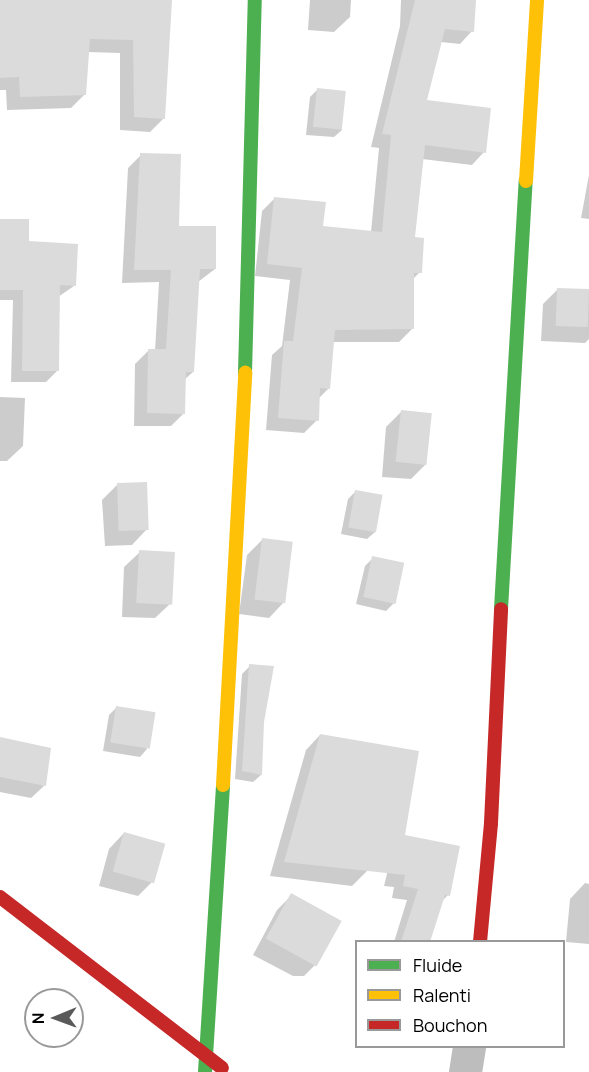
<!DOCTYPE html>
<html>
<head>
<meta charset="utf-8">
<style>
	body { margin:0 }
	#map { position:relative; width:589px; height:1072px; overflow:hidden; background:#fff; font-family:Manrope,sans-serif }
	div>[style] { position:absolute }
	[style*='--x'] { left:calc(var(--x)*1px); top:calc(var(--y)*1px); width:calc(var(--w)*1px); rotate:calc(var(--a)*1deg) }
	.shadow>* { inset:0; background:#0003 }
	.building>* { inset:0; background:#dbdbdb; transform-origin:0 0 }
	.street>* { height:33px; margin:-16.5px; padding:0 16.5px; transform-origin:16.5px; border-radius:16.5px; background:#bdbdbd }
	.fast>* { height:14px; margin:-7px; padding:0 7px; transform-origin:7px; border-radius:7px; background:#4caf50 }
	.slow>* { height:14px; margin:-7px; padding:0 7px; transform-origin:7px; border-radius:7px; background:#ffc107 }
	.jam>* { height:14px; margin:-7px; padding:0 7px; transform-origin:7px; border-radius:7px; background:#c62828 }
	span { translate:-50% -50%; white-space:nowrap; text-align:center; line-height:1.15; -webkit-text-stroke:5px #fff; paint-order:stroke }
	.legend { position:absolute; left:355px; top:940px; width:210px; height:108px; box-sizing:border-box; background:#fff; border:2px solid #999; margin:0; padding:8px 10px; list-style:none; font-size:18px; color:#000 }
	.legend li { display:flex; align-items:center; gap:12px; height:30px }
	.legend b { width:30px; border:2px solid #999 }
	.north { position:absolute; left:24px; top:988px; width:60px; height:60px; box-sizing:border-box; background:#fff; border:2px solid #999; border-radius:50%; rotate:269deg; font-size:16px; font-weight:700; line-height:24px; text-align:center; color:#000 }
	.north::after { content:''; display:block; margin:auto; width:21px; height:27px; background:#595959; clip-path:polygon(50% 0,100% 100%,50% 72%,0 100%) }
</style>
</head>
<body>
<div id="map">
	<div class="shadow">
		<i style="clip-path:polygon(0 0,170px 0,164px 118px,150px 132px,120px 130px,120px 53px,87px 52px,85px 94px,71px 108px,7px 110px,6px 90px,0 90px)"></i>
		<i style="clip-path:polygon(310px 0,351px 0,350px 17px,334px 32px,308px 30px)"></i>
		<i style="clip-path:polygon(401px 0,475px 0,472px 31px,460px 44px,441px 42px,425px 101px,484px 152px,472px 165px,422px 159px,413px 239px,420px 272px,412px 280px,412px 329px,399px 342px,332px 342px,329px 388px,318px 399px,317px 420px,304px 433px,266px 430px,272px 355px,282px 346px,290px 280px,255px 276px,262px 211px,275px 198px,322px 228px,371px 232px,379px 148px,371px 147px,400px 26px)"></i>
		<i style="clip-path:polygon(318px 89px,342px 130px,334px 137px,306px 135px,310px 97px)"></i>
		<i style="clip-path:polygon(141px 155px,177px 227px,215px 269px,198px 282px,193px 372px,184px 380px,184px 413px,171px 426px,134px 426px,135px 364px,148px 351px,155px 351px,159px 282px,122px 283px,128px 168px)"></i>
		<i style="clip-path:polygon(589px 175px,589px 219px,581px 218px)"></i>
		<i style="clip-path:polygon(0 220px,74px 286px,58px 297px,57px 371px,46px 382px,11px 382px,13px 300px,0 300px)"></i>
		<i style="clip-path:polygon(558px 289px,589px 291px,589px 339px,585px 343px,541px 341px,543px 304px)"></i>
		<i style="clip-path:polygon(0 397px,25px 398px,23px 446px,7px 461px,0 461px)"></i>
		<i style="clip-path:polygon(401px 412px,426px 464px,411px 479px,382px 477px,386px 427px)"></i>
		<i style="clip-path:polygon(117px 485px,147px 529px,132px 545px,105px 546px,102px 500px)"></i>
		<i style="clip-path:polygon(356px 491px,375px 532px,367px 539px,341px 534px,348px 499px)"></i>
		<i style="clip-path:polygon(262px 540px,284px 602px,269px 618px,239px 614px,247px 555px)"></i>
		<i style="clip-path:polygon(140px 552px,171px 603px,155px 618px,122px 617px,124px 567px)"></i>
		<i style="clip-path:polygon(373px 558px,394px 603px,386px 611px,356px 604px,365px 566px)"></i>
		<i style="clip-path:polygon(250px 666px,261px 775px,253px 782px,235px 779px,242px 674px)"></i>
		<i style="clip-path:polygon(117px 707px,147px 749px,140px 757px,103px 751px,109px 715px)"></i>
		<i style="clip-path:polygon(320px 735px,394px 820px,367px 871px,352px 886px,270px 876px,306px 750px)"></i>
		<i style="clip-path:polygon(0 739px,44px 786px,31px 798px,0 792px)"></i>
		<i style="clip-path:polygon(124px 833px,153px 881px,138px 896px,99px 886px,109px 849px)"></i>
		<i style="clip-path:polygon(393px 849px,448px 895px,441px 902px,428px 942px,394px 942px,407px 900px,392px 898px,394px 887px,384px 886px)"></i>
		<i style="clip-path:polygon(585px 883px,589px 884px,589px 944px,566px 942px,570px 899px)"></i>
		<i style="clip-path:polygon(292px 895px,319px 961px,304px 976px,293px 976px,253px 955px,277px 910px)"></i>
	</div>
	<div class="building">
		<i style="clip-path:polygon(0 0,172px 0,165px 119px,134px 117px,133px 40px,90px 39px,86px 95px,20px 97px,19px 77px,0 78px)"></i>
		<i style="clip-path:polygon(415px 0,476px 0,474px 32px,445px 29px,427px 100px,491px 108px,486px 153px,425px 145px,415px 237px,424px 238px,422px 273px,414px 273px,414px 329px,335px 330px,330px 389px,320px 388px,319px 421px,278px 418px,284px 341px,293px 341px,302px 268px,267px 264px,274px 197px,326px 202px,323px 226px,382px 232px,391px 135px,382px 134px)"></i>
		<i style="left:317px;top:88px;width:29px;height:39px;rotate:6deg"></i>
		<i style="clip-path:polygon(140px 153px,181px 154px,179px 226px,216px 226px,216px 269px,200px 269px,194px 372px,186px 372px,185px 414px,147px 413px,148px 349px,166px 349px,171px 270px,134px 270px)"></i>
		<i style="clip-path:polygon(0 219px,29px 219px,29px 241px,78px 244px,76px 286px,60px 285px,59px 371px,22px 371px,23px 290px,0 290px)"></i>
		<i style="left:557px;top:288px;width:32px;height:38px;rotate:2deg"></i>
		<i style="left:401px;top:410px;width:31px;height:52px;rotate:6deg"></i>
		<i style="left:147px;top:482px;width:48px;height:30px;rotate:88deg"></i>
		<i style="left:355px;top:490px;width:28px;height:38px;rotate:10deg"></i>
		<i style="left:262px;top:538px;width:31px;height:62px;rotate:7deg"></i>
		<i style="left:139px;top:550px;width:36px;height:53px;rotate:3deg"></i>
		<i style="left:372px;top:556px;width:33px;height:42px;rotate:12deg"></i>
		<i style="clip-path:polygon(249px 664px,274px 666px,264px 722px,262px 775px,242px 771px)"></i>
		<i style="left:116px;top:706px;width:40px;height:37px;rotate:9deg"></i>
		<i style="clip-path:polygon(320px 734px,419px 751px,405px 835px,460px 846px,450px 896px,445px 895px,430px 942px,401px 942px,418px 889px,403px 886px,405px 875px,284px 862px)"></i>
		<i style="clip-path:polygon(0 737px,51px 748px,46px 786px,0 777px)"></i>
		<i style="left:124px;top:832px;width:43px;height:41px;rotate:16deg"></i>
		<i style="left:291px;top:893px;width:58px;height:52px;rotate:29deg"></i>
	</div>
	<div class="street">
		<i style="--x:465;--y:1072;--w:26;--a:-81"></i>
	</div>
	<div class="fast">
		<i style="--x:245;--y:373;--w:373;--a:-88.5"></i>
		<i style="--x:501;--y:609;--w:429;--a:-86.7"></i>
		<i style="--x:205;--y:1072;--w:288;--a:-86.4"></i>
	</div>
	<div class="slow">
		<i style="--x:526;--y:181;--w:181;--a:-86.5"></i>
		<i style="--x:223;--y:785;--w:413;--a:-86.9"></i>
	</div>
	<div class="jam">
		<i style="--x:0;--y:897;--w:280;--a:37.6"></i>
		<i style="--x:480;--y:942;--w:120;--a:-84.7"></i>
		<i style="--x:491;--y:823;--w:214;--a:-87.3"></i>
	</div>
	<ul class="legend">
	<li><b style="height:8px;background:#4caf50"></b>Fluide</li>
	<li><b style="height:8px;background:#ffc107"></b>Ralenti</li>
	<li><b style="height:8px;background:#c62828"></b>Bouchon</li>
	</ul>
	<div class="north">N</div>
</div>
</body>
</html>
